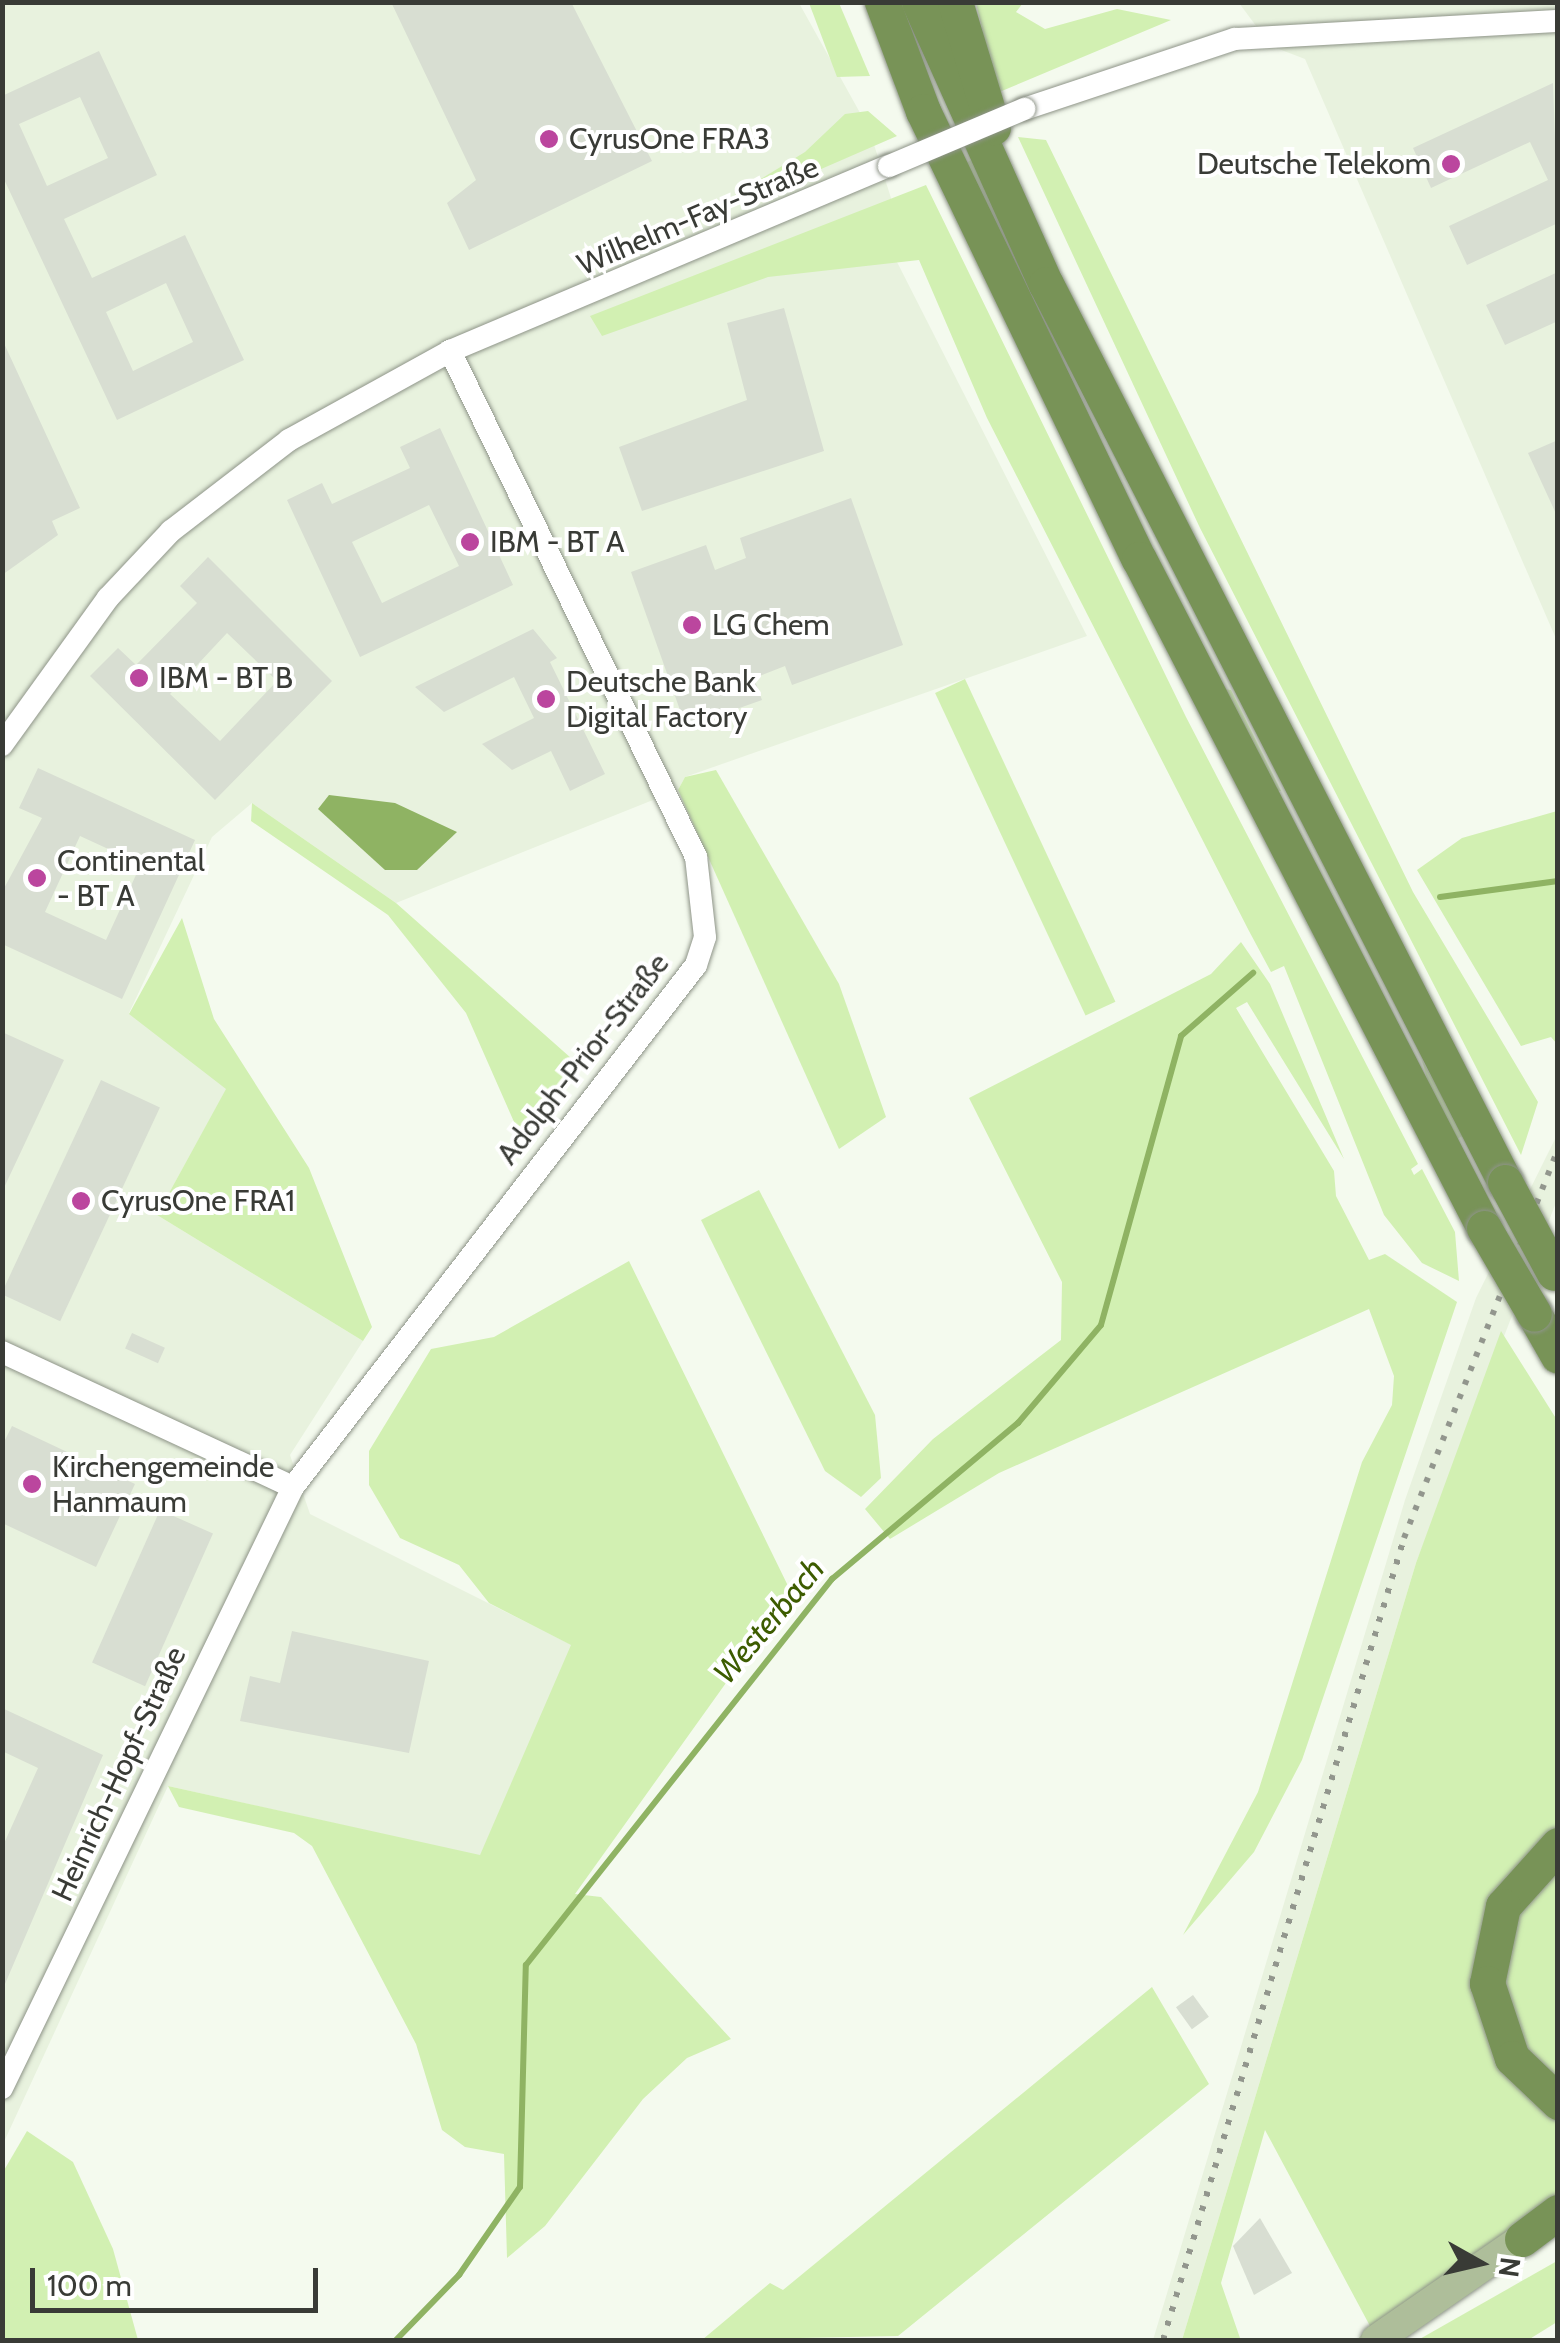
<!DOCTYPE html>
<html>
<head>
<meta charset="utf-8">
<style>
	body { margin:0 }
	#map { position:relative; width:1560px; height:2343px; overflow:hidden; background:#f4faee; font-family:Cabin,sans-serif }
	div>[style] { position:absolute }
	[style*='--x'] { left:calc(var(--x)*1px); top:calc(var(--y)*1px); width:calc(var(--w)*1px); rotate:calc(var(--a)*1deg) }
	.built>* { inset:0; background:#e8f2de }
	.green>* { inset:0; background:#d2f0b2; transform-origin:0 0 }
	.water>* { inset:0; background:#8fb363 }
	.stream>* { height:6px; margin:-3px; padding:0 3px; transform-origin:3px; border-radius:3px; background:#8fb363 }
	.building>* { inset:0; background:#d8ded2; transform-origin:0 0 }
	.roads { filter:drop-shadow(0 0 2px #8e9488) drop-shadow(0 0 2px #8e9488) }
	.minor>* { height:22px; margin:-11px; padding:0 11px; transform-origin:11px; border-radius:11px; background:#fff }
	.major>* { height:30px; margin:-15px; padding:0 15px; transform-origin:15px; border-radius:15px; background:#aebe9a }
	.highway>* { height:35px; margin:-17.5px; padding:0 17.5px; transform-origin:17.5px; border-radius:17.5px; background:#789357 }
	.rail>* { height:6px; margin-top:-3px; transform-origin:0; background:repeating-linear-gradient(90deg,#92968d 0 5px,transparent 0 15px) }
	.bridges { filter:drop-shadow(0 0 2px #8e9488) drop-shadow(0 0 2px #8e9488) }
	.minor-bridge>* { height:22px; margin:-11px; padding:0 11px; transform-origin:11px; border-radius:11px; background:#fff }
	.highway-bridge>* { height:35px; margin:-17.5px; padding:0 17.5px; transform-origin:17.5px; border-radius:17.5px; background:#789357 }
	.dots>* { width:28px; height:28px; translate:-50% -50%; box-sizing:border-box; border:5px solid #fff; border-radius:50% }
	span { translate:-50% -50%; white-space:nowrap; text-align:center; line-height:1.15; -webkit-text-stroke:8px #fff; paint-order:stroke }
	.poi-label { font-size:30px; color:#393b36 }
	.left { translate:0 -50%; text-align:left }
	.right { translate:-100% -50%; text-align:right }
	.street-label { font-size:30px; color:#393b36 }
	.water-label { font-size:32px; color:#3d5c00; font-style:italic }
	.frame { position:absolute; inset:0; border:5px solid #393b36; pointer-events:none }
	.north { position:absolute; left:1430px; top:2213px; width:100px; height:100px; -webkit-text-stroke:8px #fff; paint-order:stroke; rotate:98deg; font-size:28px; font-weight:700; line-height:40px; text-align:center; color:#393b36 }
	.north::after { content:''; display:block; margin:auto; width:35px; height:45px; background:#393b36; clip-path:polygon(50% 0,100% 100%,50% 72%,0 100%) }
	.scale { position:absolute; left:30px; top:2268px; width:288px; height:45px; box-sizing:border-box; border:5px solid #393b36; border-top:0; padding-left:12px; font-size:30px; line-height:35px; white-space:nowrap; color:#393b36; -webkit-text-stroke:8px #fff; paint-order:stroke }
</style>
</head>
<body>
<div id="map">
	<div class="built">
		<i style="clip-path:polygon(3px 3px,799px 3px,869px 129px,891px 198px,896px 260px,1087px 636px,685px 777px,678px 790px,396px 903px,252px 803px,212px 837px,129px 1013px,227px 1088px,157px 1215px,363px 1341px,290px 1455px,310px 1514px,572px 1645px,480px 1856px,168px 1786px,3px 2144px)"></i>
		<i style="clip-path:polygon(1239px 3px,1557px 3px,1557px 641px,1305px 59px,1271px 46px)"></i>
		<i style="clip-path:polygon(1557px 1135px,1557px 1200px,1416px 1563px,1182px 2340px,1153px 2340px,1405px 1500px,1476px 1298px)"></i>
	</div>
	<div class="green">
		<i style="clip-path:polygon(809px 3px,839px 3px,870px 76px,837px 77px)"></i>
		<i style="clip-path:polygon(976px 3px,1023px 3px,1016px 12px,1045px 29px,1117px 9px,1171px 20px,997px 93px)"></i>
		<i style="clip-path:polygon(868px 111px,897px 136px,727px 210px,728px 199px,805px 152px,845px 114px)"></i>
		<i style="clip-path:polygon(1018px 137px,1046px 140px,1413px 892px,1538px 1102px,1521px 1155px,1200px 528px)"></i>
		<i style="clip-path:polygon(973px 159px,1062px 351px,1063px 365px,966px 163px)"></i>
		<i style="clip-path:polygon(926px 185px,1186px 717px,1418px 1164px,1411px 1169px,1414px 1175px,1422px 1169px,1455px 1232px,1459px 1281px,1422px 1263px,1384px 1215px,1284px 966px,1271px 972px,1249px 931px,987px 418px,919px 260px,768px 277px,602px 336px,590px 316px)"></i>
		<i style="left:965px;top:679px;width:356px;height:33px;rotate:65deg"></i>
		<i style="clip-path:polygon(1224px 689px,1231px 690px,1281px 791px,1278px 791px)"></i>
		<i style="clip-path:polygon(716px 770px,839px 984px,886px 1117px,839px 1149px,678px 790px,685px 777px)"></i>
		<i style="clip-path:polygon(252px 803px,396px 903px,580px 1066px,522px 1140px,466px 1013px,388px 915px,251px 821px)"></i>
		<i style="clip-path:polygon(1557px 811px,1557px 1044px,1551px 1037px,1521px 1046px,1417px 870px,1462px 838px)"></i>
		<i style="clip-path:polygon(182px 918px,214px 1019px,309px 1168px,372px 1327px,363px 1341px,157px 1215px,226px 1089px,129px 1014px)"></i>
		<i style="clip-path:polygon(1241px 942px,1270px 984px,1344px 1159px,1247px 1002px,1236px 1008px,1334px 1171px,1336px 1196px,1369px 1260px,1385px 1254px,1457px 1302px,1302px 1760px,1254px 1852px,1183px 1935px,1258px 1792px,1362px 1462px,1392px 1405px,1394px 1376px,1369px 1309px,999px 1473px,890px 1539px,865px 1509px,933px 1439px,1061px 1340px,1062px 1282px,969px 1098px,1211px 974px)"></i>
		<i style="clip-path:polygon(1422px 1060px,1464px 1135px,1457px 1139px,1430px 1090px)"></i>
		<i style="clip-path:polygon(759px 1190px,875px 1415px,881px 1478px,861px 1497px,825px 1471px,701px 1220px)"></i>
		<i style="clip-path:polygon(629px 1261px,791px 1592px,575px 1894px,601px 1897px,731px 2039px,687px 2058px,643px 2099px,545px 2226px,507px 2258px,504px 2154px,465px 2147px,442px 2130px,416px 2044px,312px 1846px,294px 1833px,179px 1807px,168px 1786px,480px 1855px,571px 1645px,489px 1603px,459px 1565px,400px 1538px,369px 1485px,369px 1451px,431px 1349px,494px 1337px)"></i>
		<i style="clip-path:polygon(1501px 1331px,1557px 1420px,1558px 1831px,1506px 1877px,1476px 1969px,1557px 2115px,1557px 2205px,1357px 2340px,1370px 2326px,1265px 2130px,1221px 2283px,1240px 2338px,1182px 2340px,1416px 1563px)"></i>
		<i style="clip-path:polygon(1557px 1854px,1557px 2087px,1527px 2061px,1497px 1958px,1503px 1928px)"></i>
		<i style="clip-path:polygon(1152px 1987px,1209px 2084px,898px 2336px,702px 2340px,770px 2283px,783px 2290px)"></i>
		<i style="clip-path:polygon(27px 2131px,73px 2162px,113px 2249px,138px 2340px,3px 2340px,3px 2172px)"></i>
		<i style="clip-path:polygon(1557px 2261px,1557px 2322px,1528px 2340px,1418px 2340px)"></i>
	</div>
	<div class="water">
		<i style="clip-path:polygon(329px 795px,395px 803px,457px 832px,417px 870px,385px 870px,318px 809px)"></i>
	</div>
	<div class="stream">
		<i style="--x:1440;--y:897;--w:119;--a:-7.7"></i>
		<i style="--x:396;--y:2340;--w:91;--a:-45.9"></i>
		<i style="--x:459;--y:2275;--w:107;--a:-55.3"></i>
		<i style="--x:520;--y:2187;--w:222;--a:-88.5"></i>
		<i style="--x:526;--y:1965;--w:493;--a:-51.6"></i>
		<i style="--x:832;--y:1579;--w:243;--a:-40"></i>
		<i style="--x:1018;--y:1423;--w:128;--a:-49.7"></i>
		<i style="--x:1101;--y:1325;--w:300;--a:-74.5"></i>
		<i style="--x:1181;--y:1036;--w:96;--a:-41.2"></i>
	</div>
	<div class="building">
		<i style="clip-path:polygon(391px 2px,571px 2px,652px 161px,469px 250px,447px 203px,476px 180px)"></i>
		<i style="clip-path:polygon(evenodd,99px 51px,157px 175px,64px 219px,92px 278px,185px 235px,244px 360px,117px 420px,2px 175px,2px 96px,99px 51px,80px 97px,108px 158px,47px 186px,19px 124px,80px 97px,99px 51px,166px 283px,193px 342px,133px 371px,106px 312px,166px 283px)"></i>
		<i style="clip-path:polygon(1553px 83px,1558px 223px,1467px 265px,1449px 226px,1548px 180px,1530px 142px,1431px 188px,1413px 148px)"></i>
		<i style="clip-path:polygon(1558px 272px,1558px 321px,1505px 345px,1486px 305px)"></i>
		<i style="clip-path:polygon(784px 308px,824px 451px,642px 511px,619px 447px,747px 400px,727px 323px)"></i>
		<i style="clip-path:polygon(2px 339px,80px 508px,52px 521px,58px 535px,2px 575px)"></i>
		<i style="clip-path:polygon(evenodd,440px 428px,513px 585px,360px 657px,287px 500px,322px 483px,332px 504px,410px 468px,400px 447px,440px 428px,429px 505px,459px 566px,382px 603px,352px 542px,429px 505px)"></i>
		<i style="clip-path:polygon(1558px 440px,1558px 518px,1528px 453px)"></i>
		<i style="clip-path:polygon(851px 498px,903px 645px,792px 685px,785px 666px,754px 678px,762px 700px,686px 727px,631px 572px,706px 545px,715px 570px,746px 558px,740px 538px)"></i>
		<i style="clip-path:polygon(evenodd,208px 557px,332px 681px,215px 800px,90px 676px,118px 648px,136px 665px,197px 603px,180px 586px,208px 557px,227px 633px,277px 681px,220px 741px,170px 694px,227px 633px)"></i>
		<i style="clip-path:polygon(533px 629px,557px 658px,550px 662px,605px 774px,570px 791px,551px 751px,512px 770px,482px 744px,534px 718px,514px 677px,444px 712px,415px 687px)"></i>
		<i style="clip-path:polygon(evenodd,38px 768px,195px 840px,122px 999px,2px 944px,2px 892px,42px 818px,19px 808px,38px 768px,80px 836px,141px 864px,106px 940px,45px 912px,80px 836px)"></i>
		<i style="clip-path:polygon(2px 1032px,64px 1060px,2px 1192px)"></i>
		<i style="left:101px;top:1080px;width:65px;height:236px;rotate:25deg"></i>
		<i style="left:132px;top:1333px;width:36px;height:17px;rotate:24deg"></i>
		<i style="clip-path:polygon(12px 1426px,135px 1484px,96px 1567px,2px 1523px,2px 1446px)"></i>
		<i style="left:160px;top:1510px;width:58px;height:167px;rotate:24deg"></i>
		<i style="clip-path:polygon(292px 1631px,429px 1661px,409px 1753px,240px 1721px,250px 1676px,280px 1683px)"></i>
		<i style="clip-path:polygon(2px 1708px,103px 1755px,2px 1991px,2px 1848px,38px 1768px,2px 1751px)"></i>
		<i style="left:1193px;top:1995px;width:27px;height:21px;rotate:54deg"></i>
		<i style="clip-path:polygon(1260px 2218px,1292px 2273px,1254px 2295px,1233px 2246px)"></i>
	</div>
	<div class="roads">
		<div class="minor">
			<i style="--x:1024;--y:109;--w:222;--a:-18.4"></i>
			<i style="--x:1235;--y:39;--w:324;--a:-3.2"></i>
			<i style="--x:2;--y:745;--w:181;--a:-54.2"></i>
			<i style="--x:108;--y:598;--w:92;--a:-46.8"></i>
			<i style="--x:171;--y:531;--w:149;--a:-37.6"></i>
			<i style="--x:289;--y:440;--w:184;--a:-28.9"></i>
			<i style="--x:450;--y:351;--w:476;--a:-22.9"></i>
			<i style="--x:2;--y:1352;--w:321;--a:24.9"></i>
			<i style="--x:2;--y:2088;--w:668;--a:-64.16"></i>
			<i style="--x:293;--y:1487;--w:659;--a:-52.33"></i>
			<i style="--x:696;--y:965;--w:29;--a:-72"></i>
			<i style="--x:705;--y:937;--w:81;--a:-96.4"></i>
			<i style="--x:696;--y:857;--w:563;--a:-115.93"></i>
		</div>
		<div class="major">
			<i style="--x:1376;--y:2340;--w:178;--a:-34.7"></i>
		</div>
		<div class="highway">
			<i style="--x:882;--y:2;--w:116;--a:69.4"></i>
			<i style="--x:923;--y:111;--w:497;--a:64.3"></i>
			<i style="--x:1139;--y:559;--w:753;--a:62.72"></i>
			<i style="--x:919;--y:2;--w:309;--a:65.8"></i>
			<i style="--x:1046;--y:284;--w:1009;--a:62.93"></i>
			<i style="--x:955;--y:2;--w:131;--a:73.1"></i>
			<i style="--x:1534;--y:1314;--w:48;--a:60.3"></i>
			<i style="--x:1558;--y:1845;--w:82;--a:132"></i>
			<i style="--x:1503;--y:1906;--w:79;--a:101.7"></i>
			<i style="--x:1487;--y:1983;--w:79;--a:71.6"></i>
			<i style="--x:1512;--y:2058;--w:64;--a:43.7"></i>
			<i style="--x:1522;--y:2239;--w:45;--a:-36.9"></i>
		</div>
	</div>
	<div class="rail">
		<i style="--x:1163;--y:2340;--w:837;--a:-73.27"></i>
		<i style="--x:1404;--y:1538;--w:417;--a:-68.4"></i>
	</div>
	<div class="bridges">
		<div class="minor-bridge">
			<i style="--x:889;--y:166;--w:147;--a:-22.9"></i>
		</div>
		<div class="highway-bridge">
			<i style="--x:1505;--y:1182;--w:103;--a:61.7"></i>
			<i style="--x:1484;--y:1228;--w:99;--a:59.8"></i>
		</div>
	</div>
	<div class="dots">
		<i style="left:549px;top:139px;background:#bb469e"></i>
		<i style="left:1451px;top:164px;background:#bb469e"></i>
		<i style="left:470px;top:542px;background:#bb469e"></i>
		<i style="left:692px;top:625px;background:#bb469e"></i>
		<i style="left:139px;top:678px;background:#bb469e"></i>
		<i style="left:546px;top:699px;background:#bb469e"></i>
		<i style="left:37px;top:878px;background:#bb469e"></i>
		<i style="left:81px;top:1201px;background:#bb469e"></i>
		<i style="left:32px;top:1484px;background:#bb469e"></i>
	</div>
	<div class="poi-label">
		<span class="left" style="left:569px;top:139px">CyrusOne FRA3</span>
		<span class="right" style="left:1431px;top:164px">Deutsche Telekom</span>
		<span class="left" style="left:490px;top:542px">IBM - BT A</span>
		<span class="left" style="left:712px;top:625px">LG Chem</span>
		<span class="left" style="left:159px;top:678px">IBM - BT B</span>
		<span class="left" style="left:566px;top:699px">Deutsche Bank<br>Digital Factory</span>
		<span class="left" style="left:57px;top:878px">Continental<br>- BT A</span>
		<span class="left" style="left:101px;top:1201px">CyrusOne FRA1</span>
		<span class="left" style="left:52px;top:1484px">Kirchengemeinde<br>Hanmaum</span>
	</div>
	<div class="street-label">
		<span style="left:698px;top:216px;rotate:-23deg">Wilhelm-Fay-Straße</span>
		<span style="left:583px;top:1059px;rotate:-52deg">Adolph-Prior-Straße</span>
		<span style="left:119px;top:1774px;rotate:-65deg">Heinrich-Hopf-Straße</span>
	</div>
	<div class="water-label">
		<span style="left:769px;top:1621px;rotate:-50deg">Westerbach</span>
	</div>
	<div class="frame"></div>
	<div class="north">N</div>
	<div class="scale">100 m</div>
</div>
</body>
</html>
